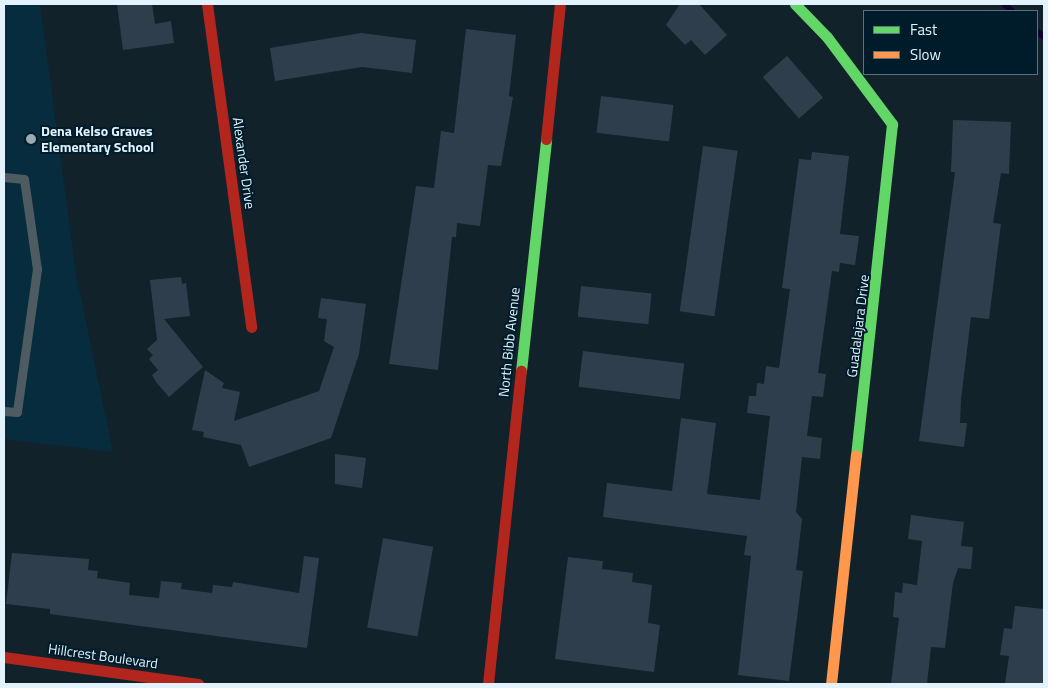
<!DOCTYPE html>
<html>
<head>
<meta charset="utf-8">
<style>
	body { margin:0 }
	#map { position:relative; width:1048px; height:688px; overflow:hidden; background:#12222a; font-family:"Titillium Web",sans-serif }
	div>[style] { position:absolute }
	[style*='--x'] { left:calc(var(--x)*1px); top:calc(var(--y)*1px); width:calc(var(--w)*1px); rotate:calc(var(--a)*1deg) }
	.built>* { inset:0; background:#062c3e }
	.stream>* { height:6px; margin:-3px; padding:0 3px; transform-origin:3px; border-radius:3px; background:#10032f }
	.building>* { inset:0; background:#2f3e4d; transform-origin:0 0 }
	.lane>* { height:9px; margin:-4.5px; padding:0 4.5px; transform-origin:4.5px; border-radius:4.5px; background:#4e5b61 }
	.fast>* { height:11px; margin:-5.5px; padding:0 5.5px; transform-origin:5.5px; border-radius:5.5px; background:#63d668 }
	.slow>* { height:11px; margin:-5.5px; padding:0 5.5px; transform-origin:5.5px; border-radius:5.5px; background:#ff974d }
	.jam>* { height:11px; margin:-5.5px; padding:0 5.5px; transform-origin:5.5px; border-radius:5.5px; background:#b3261e }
	.dots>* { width:14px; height:14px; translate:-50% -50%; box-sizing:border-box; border:2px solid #001c2a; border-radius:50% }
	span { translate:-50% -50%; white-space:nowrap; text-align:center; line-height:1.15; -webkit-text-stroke:4px #001c2a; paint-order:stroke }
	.poi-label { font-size:14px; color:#e2f3fd; font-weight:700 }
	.left { translate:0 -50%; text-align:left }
	.street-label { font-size:14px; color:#e2f3fd }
	.frame { position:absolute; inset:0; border:5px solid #e2f3fd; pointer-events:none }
	.legend { position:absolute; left:863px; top:10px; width:175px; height:65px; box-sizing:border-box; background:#001c2a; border:1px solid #5a727e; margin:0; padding:6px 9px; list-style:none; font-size:15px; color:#e2f3fd }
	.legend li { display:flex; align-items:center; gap:10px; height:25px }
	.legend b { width:25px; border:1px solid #5a727e }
</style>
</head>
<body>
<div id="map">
	<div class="built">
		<i style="clip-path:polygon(4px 4px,40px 4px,76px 274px,113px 452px,4px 439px)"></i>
	</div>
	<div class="stream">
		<i style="--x:1004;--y:4;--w:11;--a:41"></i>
		<i style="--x:1037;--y:31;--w:9;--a:41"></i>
	</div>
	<div class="building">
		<i style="clip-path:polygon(117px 4px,152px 4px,155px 24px,171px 21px,174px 43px,123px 50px)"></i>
		<i style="clip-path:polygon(680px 4px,699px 4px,727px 35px,705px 55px,691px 40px,685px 45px,666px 25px)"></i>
		<i style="clip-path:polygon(466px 29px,516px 35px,509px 96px,513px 97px,501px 166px,488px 165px,480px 226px,457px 223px,456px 237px,452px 237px,438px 370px,389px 364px,416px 186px,434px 188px,441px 131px,454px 133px)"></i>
		<i style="clip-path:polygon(361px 33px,416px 40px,412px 73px,362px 67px,275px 81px,270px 48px)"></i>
		<i style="left:787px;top:56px;width:55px;height:32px;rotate:49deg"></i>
		<i style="left:601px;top:96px;width:73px;height:37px;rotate:7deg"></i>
		<i style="clip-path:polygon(953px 120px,1011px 122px,1009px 174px,1001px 173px,993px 223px,1001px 224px,989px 319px,971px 317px,961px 400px,960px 423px,967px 423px,964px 447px,919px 441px,955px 172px,951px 172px)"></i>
		<i style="left:703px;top:146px;width:35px;height:167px;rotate:8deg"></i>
		<i style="clip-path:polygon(812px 152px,849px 156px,840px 234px,859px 236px,855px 265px,840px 263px,839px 272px,832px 271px,818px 373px,826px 374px,823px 397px,812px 396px,807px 436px,822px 438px,820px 459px,802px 457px,796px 512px,802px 519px,796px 570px,803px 571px,789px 681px,738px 675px,751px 556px,744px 555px,747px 536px,603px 517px,607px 483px,672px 491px,681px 418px,716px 423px,707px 494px,760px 500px,770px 416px,747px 413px,749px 396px,756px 396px,757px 383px,764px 384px,766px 366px,779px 368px,790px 289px,782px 288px,799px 159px,811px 160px)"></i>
		<i style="clip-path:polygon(181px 277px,182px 284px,186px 283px,190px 316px,164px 319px,203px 367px,169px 397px,156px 382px,152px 375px,158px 370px,149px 359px,153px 355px,147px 349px,157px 340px,150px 280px)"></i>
		<i style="left:581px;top:286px;width:71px;height:31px;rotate:6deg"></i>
		<i style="clip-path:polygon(321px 298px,366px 304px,359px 354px,331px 438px,249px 467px,241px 445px,203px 437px,204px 432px,192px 430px,205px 370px,224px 383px,222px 388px,240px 392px,234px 421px,319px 391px,334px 347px,324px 341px,327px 319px,318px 318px)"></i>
		<i style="left:583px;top:351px;width:102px;height:36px;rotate:7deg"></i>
		<i style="clip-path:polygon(335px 454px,366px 458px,362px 488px,335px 484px)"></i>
		<i style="clip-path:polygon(911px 515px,964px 522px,961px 546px,973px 547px,971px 569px,958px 568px,953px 583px,945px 648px,931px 647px,927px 684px,891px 684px,899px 618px,893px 617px,895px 592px,902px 593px,903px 583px,917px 585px,922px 541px,908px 539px)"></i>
		<i style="left:383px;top:538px;width:51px;height:91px;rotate:10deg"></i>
		<i style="clip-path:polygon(12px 553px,89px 559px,88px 570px,98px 571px,97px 578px,130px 583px,129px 595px,159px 598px,161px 581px,182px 583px,181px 589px,212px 593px,213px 585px,232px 587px,233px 582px,299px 593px,304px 556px,319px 558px,307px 648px,50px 614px,50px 609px,6px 604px)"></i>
		<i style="clip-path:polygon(568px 557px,603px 561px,602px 569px,633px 573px,632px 582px,652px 585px,648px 623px,660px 625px,654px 672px,555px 659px)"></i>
		<i style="clip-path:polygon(1015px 606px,1044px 609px,1044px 684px,1005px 684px,1009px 656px,1000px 655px,1004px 628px,1012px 629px)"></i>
	</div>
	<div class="lane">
		<i style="--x:4;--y:177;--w:20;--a:6"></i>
		<i style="--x:24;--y:179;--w:91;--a:81.8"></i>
		<i style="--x:37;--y:269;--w:144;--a:98"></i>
		<i style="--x:17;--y:412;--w:13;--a:-176"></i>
	</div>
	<div class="fast">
		<i style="--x:795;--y:4;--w:46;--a:45.9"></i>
		<i style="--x:827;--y:37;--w:109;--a:53.2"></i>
		<i style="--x:892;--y:124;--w:333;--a:96.2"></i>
		<i style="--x:521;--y:371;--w:233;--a:-83.8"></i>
	</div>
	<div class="slow">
		<i style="--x:831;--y:684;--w:230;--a:-83.8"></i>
	</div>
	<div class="jam">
		<i style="--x:207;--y:4;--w:326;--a:82.2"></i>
		<i style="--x:546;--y:139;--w:136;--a:-84.1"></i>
		<i style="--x:4;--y:657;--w:196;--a:7.9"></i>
		<i style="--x:488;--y:684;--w:315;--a:-84"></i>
	</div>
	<div class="dots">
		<i style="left:31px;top:139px;background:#99aab3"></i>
	</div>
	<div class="poi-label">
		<span class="left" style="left:41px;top:139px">Dena Kelso Graves<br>Elementary School</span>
	</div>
	<div class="street-label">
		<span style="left:244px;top:163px;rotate:82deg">Alexander Drive</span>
		<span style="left:858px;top:326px;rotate:-83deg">Guadalajara Drive</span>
		<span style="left:509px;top:342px;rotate:-84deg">North Bibb Avenue</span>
		<span style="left:103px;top:656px;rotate:8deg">Hillcrest Boulevard</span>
	</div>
	<div class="frame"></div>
	<ul class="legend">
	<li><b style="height:6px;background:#63d668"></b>Fast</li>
	<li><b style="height:6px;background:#ff974d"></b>Slow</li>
	</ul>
</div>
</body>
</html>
